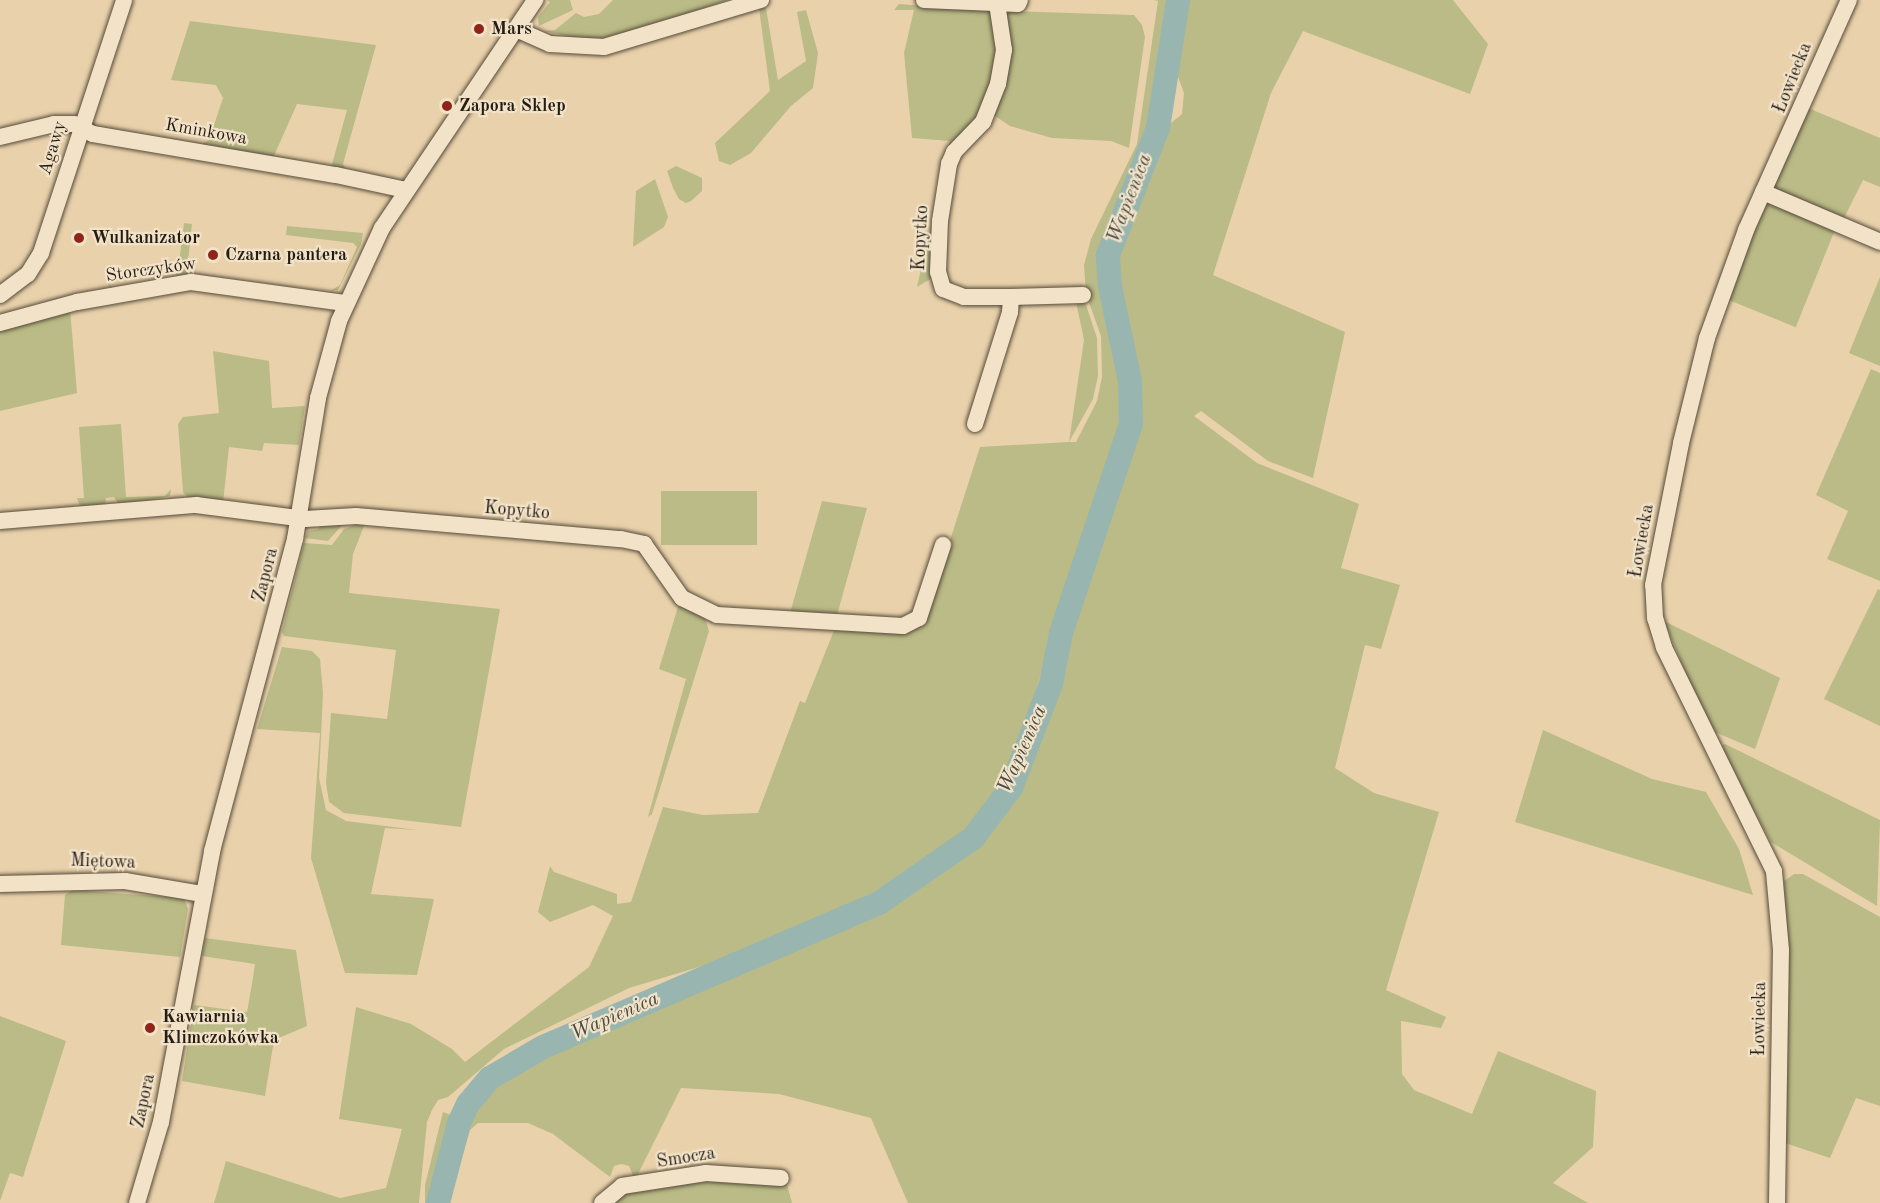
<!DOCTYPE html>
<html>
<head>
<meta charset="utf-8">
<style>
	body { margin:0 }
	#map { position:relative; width:1880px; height:1203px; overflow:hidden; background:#e9d2ab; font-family:"Old Standard TT",serif }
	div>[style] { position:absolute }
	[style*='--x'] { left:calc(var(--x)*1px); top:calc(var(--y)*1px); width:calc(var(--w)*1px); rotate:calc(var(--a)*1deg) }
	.green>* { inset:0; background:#babb86; transform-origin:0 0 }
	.river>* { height:24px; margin:-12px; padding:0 12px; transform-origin:12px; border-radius:12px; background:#98b6af }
	.roads { filter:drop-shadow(0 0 2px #564a3a) drop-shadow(0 0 2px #564a3a) }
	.minor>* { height:16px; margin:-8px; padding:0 8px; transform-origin:8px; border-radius:8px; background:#f1e2c8 }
	.dots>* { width:16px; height:16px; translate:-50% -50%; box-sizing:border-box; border:3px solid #f1e2c8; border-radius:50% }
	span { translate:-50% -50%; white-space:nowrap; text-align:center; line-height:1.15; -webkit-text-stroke:4.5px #f1e2c8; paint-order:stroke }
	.poi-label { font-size:18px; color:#251d14; font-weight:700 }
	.left { translate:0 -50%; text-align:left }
	.street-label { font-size:18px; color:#251d14 }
	.water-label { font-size:20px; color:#484b42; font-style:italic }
</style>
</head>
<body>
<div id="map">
	<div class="green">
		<i style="clip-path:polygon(547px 0,570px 0,573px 10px,539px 26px,538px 17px,550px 2px)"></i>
		<i style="clip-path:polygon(613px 0,728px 0,612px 38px,577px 38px,544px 31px,555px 30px,576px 13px,584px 17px,599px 14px)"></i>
		<i style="clip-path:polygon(1154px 0,1171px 0,1161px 72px,1143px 150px,1108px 229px,1100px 262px,1120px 354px,1125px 412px,1122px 431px,1019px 741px,1003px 780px,976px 822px,937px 853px,874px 892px,739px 955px,629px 988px,504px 1049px,448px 1097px,438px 1100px,432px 1110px,427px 1122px,419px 1203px,214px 1203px,226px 1161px,340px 1198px,386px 1188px,402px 1129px,339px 1119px,356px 1007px,411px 1024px,452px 1049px,465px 1062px,589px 967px,613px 916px,593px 905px,550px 922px,538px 912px,550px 866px,554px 872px,617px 894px,617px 904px,631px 902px,663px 807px,703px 815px,758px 813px,800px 701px,805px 703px,835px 628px,904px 631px,924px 621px,980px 447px,1069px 442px,1084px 340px,1076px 302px,1085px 302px,1097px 338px,1098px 376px,1093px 399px,1069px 442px,1076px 442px,1097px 401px,1102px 377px,1101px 336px,1086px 294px,1084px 265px,1091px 239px,1137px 144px,1158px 1px)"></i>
		<i style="clip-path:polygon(1188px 0,1453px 0,1488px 44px,1470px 94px,1303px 31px,1271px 93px,1213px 275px,1345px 332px,1313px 478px,1268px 461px,1201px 411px,1194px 416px,1257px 463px,1359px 504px,1341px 568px,1400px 585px,1381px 649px,1365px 645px,1335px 768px,1374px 793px,1439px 812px,1386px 990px,1446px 1017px,1441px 1028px,1401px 1021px,1402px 1074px,1414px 1090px,1472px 1114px,1498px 1051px,1596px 1091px,1593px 1147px,1553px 1183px,1588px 1203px,908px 1203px,871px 1118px,779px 1094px,681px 1088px,635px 1180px,629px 1166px,622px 1164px,614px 1166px,610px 1177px,553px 1134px,528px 1123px,478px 1123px,470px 1130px,449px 1203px,444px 1203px,466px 1120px,492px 1084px,565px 1044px,877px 912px,977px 843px,998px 820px,1017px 790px,1059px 688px,1069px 634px,1137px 435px,1138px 381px,1116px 261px,1122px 233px,1152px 175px,1171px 123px,1182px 114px,1184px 93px,1177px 74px)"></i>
		<i style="clip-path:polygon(899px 4px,989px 11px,999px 40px,988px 105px,954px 143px,932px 278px,917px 287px,950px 141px,912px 138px,904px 53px,914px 10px,894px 10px)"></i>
		<i style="clip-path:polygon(759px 8px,766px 8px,778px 80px,806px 61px,797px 12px,806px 10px,818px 53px,813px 88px,791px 106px,751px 153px,730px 165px,719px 161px,715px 143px,770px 91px)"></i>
		<i style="clip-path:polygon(1010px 11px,1134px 15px,1142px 25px,1145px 37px,1129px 148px,1111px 141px,1052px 138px,1010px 126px,992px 114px,1006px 14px)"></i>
		<i style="clip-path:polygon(190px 21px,376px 45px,343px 164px,347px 171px,364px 174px,331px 168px,347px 110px,297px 104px,273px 158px,308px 166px,90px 128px,88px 117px,120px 29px,123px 29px,92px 121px,96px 126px,202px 144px,209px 140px,223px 98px,216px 85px,171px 80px)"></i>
		<i style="clip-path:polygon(1808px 108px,1880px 138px,1880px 187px,1863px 180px,1843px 220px,1773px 191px,1771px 186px)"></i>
		<i style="clip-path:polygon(676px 166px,702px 178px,702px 191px,691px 201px,686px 203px,679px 199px,673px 188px,667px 171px)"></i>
		<i style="clip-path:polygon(655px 179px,668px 217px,664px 227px,633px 247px,636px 191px)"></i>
		<i style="left:1767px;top:198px;width:75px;height:109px;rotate:22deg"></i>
		<i style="clip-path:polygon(184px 223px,192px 224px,187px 271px,190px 276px,111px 289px,108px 284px,114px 288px,174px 278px,178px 271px)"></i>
		<i style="clip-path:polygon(287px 226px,363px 233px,361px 244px,338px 290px,330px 291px,340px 285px,357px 247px,353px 243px,286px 235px)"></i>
		<i style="clip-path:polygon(1880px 277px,1880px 366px,1849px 353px)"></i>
		<i style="clip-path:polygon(70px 308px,77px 393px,0 411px,0 329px)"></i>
		<i style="clip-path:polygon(213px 351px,269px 361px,272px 408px,305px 406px,299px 445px,264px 443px,262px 451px,229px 447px,223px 503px,189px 499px,183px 492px,178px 424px,183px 417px,219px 413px)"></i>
		<i style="clip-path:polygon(1871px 369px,1880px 373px,1880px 581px,1827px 559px,1848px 511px,1816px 495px)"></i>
		<i style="clip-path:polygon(121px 424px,126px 497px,165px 496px,171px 489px,170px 496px,120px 506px,114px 497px,106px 498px,105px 505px,81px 509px,77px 498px,84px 498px,79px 427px)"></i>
		<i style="left:757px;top:491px;width:54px;height:96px;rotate:90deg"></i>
		<i style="clip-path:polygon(822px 501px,867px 508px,837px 615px,790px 613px)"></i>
		<i style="clip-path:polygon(366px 521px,353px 554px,349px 593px,500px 609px,461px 827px,344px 813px,329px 802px,326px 783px,331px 713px,387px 719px,396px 650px,284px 636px,282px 632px,304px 543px,332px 545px,344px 529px)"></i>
		<i style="clip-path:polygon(320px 524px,343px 524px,328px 541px,305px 538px,308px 531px,319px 529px)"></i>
		<i style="clip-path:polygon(667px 589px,705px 618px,709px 631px,652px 814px,648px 817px,686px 679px,659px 669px,678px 607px)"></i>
		<i style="clip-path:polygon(1878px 589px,1880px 590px,1880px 726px,1824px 699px)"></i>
		<i style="clip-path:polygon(1664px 621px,1780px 678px,1755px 749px,1710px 730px)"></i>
		<i style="clip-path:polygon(282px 647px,312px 651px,320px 659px,323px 693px,319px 778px,326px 810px,346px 821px,417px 830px,385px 828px,371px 894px,434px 899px,417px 975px,345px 973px,311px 858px,320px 733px,257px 729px)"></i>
		<i style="clip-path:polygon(1543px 730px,1652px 779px,1706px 792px,1739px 849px,1753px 895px,1515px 822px)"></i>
		<i style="clip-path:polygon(1725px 744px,1880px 820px,1877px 906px,1771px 842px,1719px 747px)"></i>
		<i style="clip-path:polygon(1794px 874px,1803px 874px,1880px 917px,1880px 1106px,1856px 1098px,1830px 1158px,1782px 1142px,1786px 952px,1784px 881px)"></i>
		<i style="clip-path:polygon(72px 890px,184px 898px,188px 909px,180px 957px,61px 945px,65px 895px)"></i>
		<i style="clip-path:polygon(205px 938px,296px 950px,307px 1026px,274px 1040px,265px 1096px,182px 1081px,194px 1005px,247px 1012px,253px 978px,255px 964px,202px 956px)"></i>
		<i style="clip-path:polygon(0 1016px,66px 1041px,23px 1177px,10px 1173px,0 1201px)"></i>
		<i style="clip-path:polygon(443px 1112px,456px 1117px,432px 1203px,425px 1203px,425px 1185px)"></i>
		<i style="clip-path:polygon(706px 1176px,786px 1181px,792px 1203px,609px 1203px,620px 1194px)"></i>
	</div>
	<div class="river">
		<i style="--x:438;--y:1203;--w:83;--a:-75.3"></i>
		<i style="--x:459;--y:1123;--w:21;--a:-65"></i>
		<i style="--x:468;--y:1104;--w:34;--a:-50"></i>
		<i style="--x:490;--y:1078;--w:61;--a:-30.3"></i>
		<i style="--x:543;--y:1047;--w:366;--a:-23.2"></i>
		<i style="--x:879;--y:903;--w:114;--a:-34.7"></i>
		<i style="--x:973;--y:838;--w:63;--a:-52.8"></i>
		<i style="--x:1011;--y:788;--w:111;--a:-69"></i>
		<i style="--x:1051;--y:684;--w:52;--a:-78.9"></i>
		<i style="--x:1061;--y:633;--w:220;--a:-71.5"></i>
		<i style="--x:1131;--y:424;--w:43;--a:-91.3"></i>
		<i style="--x:1130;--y:381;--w:96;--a:-102"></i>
		<i style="--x:1110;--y:287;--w:32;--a:-94"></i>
		<i style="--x:1108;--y:255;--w:136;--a:-68.5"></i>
		<i style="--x:1158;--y:128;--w:130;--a:-81.1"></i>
	</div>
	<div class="roads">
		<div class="minor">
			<i style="--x:924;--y:0;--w:94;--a:2.4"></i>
			<i style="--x:1018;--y:4;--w:4;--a:-63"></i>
			<i style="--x:516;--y:29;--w:37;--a:24"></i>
			<i style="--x:550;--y:44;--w:54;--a:3.2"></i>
			<i style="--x:604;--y:47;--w:164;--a:-16.7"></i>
			<i style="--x:0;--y:137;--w:56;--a:-13.5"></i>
			<i style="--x:54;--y:124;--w:20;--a:0"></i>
			<i style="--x:74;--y:124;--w:21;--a:28"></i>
			<i style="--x:93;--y:134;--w:246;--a:9.6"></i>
			<i style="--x:336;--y:175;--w:72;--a:12.1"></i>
			<i style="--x:1763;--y:192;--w:127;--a:23.1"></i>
			<i style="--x:0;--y:295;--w:35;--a:-37"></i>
			<i style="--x:28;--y:274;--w:25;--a:-58"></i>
			<i style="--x:41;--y:253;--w:266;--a:-71.8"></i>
			<i style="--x:1011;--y:297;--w:72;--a:-1.6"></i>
			<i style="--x:0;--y:323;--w:80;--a:-15.3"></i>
			<i style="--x:77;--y:302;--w:116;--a:-10"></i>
			<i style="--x:191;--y:282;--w:155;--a:7.8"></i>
			<i style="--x:975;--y:424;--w:117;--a:-72.6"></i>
			<i style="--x:1010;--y:312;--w:15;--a:-86"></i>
			<i style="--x:1011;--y:297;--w:47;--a:180"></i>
			<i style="--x:964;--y:297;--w:22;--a:-159"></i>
			<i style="--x:943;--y:289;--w:18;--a:-106"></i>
			<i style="--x:938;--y:272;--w:51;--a:-87.8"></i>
			<i style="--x:940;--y:221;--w:58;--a:-81"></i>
			<i style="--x:949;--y:164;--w:13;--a:-67"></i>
			<i style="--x:954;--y:152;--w:42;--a:-46"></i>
			<i style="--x:983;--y:122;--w:41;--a:-68.5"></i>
			<i style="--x:998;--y:84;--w:35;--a:-80"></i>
			<i style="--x:1004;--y:50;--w:48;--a:-98.5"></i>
			<i style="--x:0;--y:521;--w:197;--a:-4.7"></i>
			<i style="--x:196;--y:505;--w:110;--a:7.3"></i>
			<i style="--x:305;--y:519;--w:51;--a:-3.4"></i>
			<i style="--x:356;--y:516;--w:266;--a:5"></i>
			<i style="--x:621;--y:539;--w:24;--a:12"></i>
			<i style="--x:644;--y:544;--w:66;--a:54.9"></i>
			<i style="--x:682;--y:598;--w:39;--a:26"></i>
			<i style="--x:717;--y:615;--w:186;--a:3.4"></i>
			<i style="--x:903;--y:626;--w:18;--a:-27"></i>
			<i style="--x:919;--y:618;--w:77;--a:-71.8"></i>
			<i style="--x:0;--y:884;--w:125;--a:-1.4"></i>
			<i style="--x:125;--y:881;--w:79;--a:9.5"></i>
			<i style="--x:137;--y:1203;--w:84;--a:-73.5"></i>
			<i style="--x:161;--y:1122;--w:276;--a:-79.3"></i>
			<i style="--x:212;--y:851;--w:323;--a:-75.1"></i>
			<i style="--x:295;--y:539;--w:143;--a:-80.7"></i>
			<i style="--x:318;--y:398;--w:80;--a:-74.7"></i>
			<i style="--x:339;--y:321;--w:102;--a:-65.2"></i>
			<i style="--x:382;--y:228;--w:275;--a:-56.1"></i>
			<i style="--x:602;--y:1203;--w:26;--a:-40"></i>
			<i style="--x:622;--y:1186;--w:85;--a:-8.8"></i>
			<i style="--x:706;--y:1173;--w:75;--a:3.8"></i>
			<i style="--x:1777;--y:1203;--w:253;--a:-89.1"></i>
			<i style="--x:1781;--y:950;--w:79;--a:-95.1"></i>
			<i style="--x:1774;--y:871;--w:250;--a:-116.2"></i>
			<i style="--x:1664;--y:647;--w:30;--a:-107"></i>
			<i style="--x:1655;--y:618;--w:33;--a:-93"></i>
			<i style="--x:1653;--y:585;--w:145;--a:-78.8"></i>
			<i style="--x:1681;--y:443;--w:108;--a:-76.1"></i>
			<i style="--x:1707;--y:338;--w:115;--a:-70.1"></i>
			<i style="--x:1746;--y:230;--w:252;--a:-65.9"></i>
		</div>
	</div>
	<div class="dots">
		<i style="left:479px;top:29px;background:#8f2418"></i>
		<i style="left:447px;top:106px;background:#8f2418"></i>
		<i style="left:79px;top:238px;background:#8f2418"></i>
		<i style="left:213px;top:255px;background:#8f2418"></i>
		<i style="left:150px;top:1028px;background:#8f2418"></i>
	</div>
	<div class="poi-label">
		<span class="left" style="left:491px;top:29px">Mars</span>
		<span class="left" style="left:459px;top:106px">Zapora Sklep</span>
		<span class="left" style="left:91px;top:238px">Wulkanizator</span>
		<span class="left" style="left:225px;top:255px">Czarna pantera</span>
		<span class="left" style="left:162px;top:1028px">Kawiarnia<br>Klimczokówka</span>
	</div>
	<div class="street-label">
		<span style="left:1793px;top:78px;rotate:-68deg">Łowiecka</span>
		<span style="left:206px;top:132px;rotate:10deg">Kminkowa</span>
		<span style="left:53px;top:148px;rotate:-73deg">Agawy</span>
		<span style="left:921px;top:238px;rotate:-87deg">Kopytko</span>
		<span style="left:151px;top:270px;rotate:-8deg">Storczyków</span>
		<span style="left:517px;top:511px;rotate:5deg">Kopytko</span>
		<span style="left:1642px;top:541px;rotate:-80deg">Łowiecka</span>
		<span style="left:266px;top:575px;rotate:-76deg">Zapora</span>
		<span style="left:103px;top:862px;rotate:2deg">Miętowa</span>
		<span style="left:1760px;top:1019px;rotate:-89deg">Łowiecka</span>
		<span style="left:144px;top:1101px;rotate:-78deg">Zapora</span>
		<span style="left:686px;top:1158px;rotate:-9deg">Smocza</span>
	</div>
	<div class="water-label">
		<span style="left:1130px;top:199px;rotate:-69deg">Wapienica</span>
		<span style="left:1023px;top:750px;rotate:-66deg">Wapienica</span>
		<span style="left:615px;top:1017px;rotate:-23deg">Wapienica</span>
	</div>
</div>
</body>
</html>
